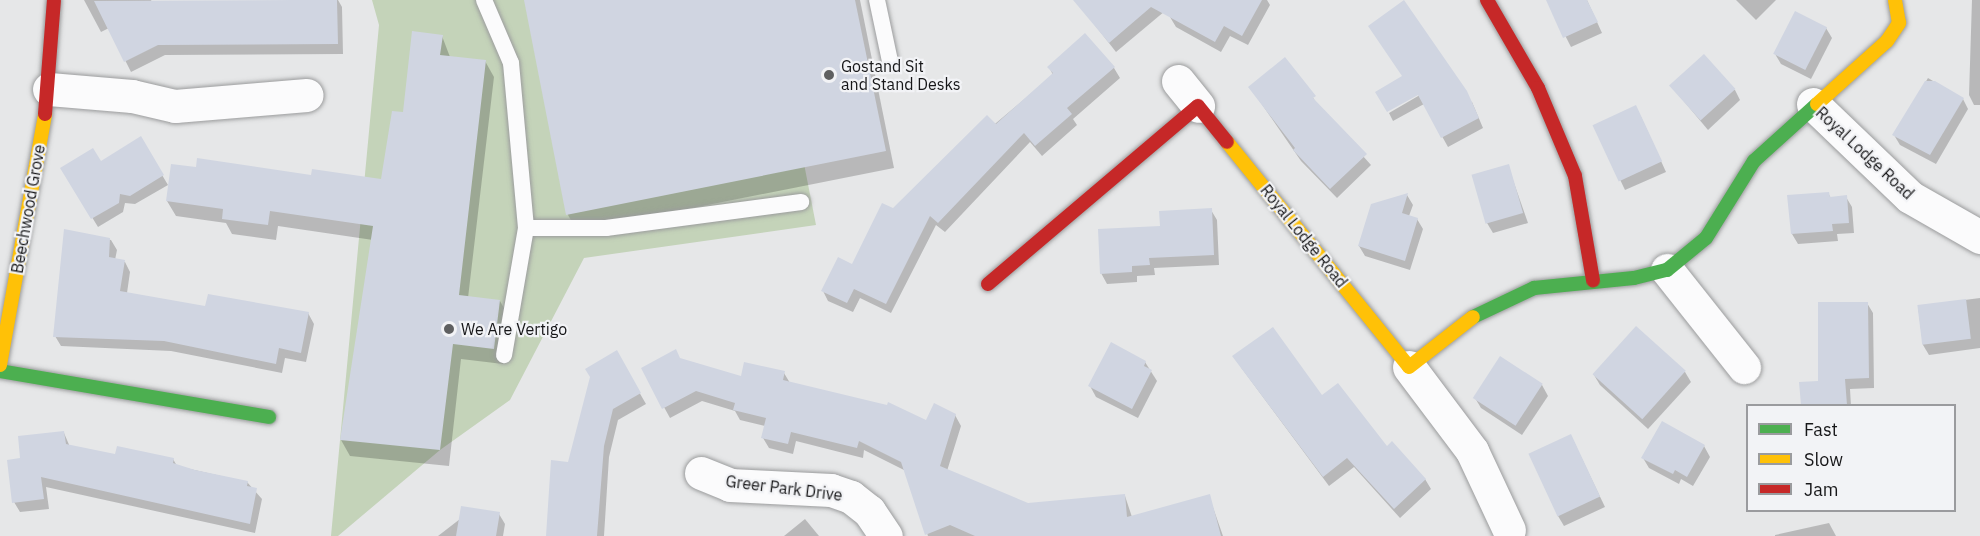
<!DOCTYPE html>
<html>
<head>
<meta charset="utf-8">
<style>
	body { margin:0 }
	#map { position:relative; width:1980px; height:536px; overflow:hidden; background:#e6e7e8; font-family:"IBM Plex Sans",sans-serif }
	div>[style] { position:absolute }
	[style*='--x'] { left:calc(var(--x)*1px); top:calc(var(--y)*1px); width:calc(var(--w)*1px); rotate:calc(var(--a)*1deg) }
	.green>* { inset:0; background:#c4d3b9 }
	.shadow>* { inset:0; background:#0003 }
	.building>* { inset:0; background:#d0d5e1; transform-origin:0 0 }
	.roads { filter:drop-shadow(0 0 2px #9b9c9d) drop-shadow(0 0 2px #9b9c9d) }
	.lane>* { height:16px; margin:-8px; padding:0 8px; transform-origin:8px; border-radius:8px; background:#fbfbfc }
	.street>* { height:33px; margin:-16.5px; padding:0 16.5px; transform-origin:16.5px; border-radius:16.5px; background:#fbfbfc }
	.fast>* { height:14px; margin:-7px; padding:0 7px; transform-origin:7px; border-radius:7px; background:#4caf50 }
	.slow>* { height:14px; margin:-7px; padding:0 7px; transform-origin:7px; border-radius:7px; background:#ffc107 }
	.jam>* { height:14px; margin:-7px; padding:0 7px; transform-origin:7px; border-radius:7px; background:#c62828 }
	.dots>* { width:16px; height:16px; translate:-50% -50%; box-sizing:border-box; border:3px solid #f2f3f6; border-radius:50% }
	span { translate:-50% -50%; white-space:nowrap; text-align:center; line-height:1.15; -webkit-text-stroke:4.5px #f2f3f6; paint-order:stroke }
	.poi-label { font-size:16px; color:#171719 }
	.left { translate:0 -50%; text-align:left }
	.street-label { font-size:16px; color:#171719 }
	.legend { position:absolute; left:1746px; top:404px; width:210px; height:108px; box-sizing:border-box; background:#f2f3f6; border:2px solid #9a9b9e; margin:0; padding:8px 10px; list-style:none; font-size:18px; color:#171719 }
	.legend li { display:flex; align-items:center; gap:12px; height:30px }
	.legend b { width:30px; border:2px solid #9a9b9e }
</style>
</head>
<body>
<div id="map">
	<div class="green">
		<i style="clip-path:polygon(372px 0,772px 0,816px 225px,584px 258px,510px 400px,440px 450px,338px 536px,331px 536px,379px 25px)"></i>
	</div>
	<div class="shadow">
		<i style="clip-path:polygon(84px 0,151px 0,155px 8px,338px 0,342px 7px,343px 54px,165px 55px,131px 72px,109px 28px,101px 32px)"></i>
		<i style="clip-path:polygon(525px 0,860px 0,894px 168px,577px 231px,568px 215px)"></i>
		<i style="clip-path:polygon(1159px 0,1165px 11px,1116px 52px,1076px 1px)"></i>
		<i style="clip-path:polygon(1179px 0,1267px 0,1270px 5px,1248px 45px,1230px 36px,1221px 52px,1176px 27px,1170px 17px)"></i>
		<i style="clip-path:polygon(1547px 0,1587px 0,1602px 33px,1571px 47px)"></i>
		<i style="clip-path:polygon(1736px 0,1776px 0,1756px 20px)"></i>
		<i style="clip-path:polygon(1972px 0,1980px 0,1980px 105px,1974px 105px,1969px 95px)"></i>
		<i style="clip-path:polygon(1826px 28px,1832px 38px,1811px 79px,1781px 64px,1775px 54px)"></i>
		<i style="clip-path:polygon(442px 36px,450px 57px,485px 61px,494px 77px,468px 298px,500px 301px,509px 317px,503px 364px,461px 359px,449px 466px,350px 456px,341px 440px,373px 240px,278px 226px,276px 240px,232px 234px,226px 223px,176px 216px,167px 201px,313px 177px,382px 181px,404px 114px)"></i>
		<i style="clip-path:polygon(1285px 59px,1321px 109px,1371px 165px,1337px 198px,1301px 161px,1250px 87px)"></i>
		<i style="clip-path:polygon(1049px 67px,1114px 68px,1120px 78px,1073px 119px,1077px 125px,1042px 156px,1030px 142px,945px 232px,936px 225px,891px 313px,860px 298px,853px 312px,828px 301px,823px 291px,853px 266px,893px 210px,1053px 75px)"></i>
		<i style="clip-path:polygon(1403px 77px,1472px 102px,1483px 128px,1448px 147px,1424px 104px,1393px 121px,1389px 113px,1425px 92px)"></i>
		<i style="clip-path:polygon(1928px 78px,1963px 99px,1968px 109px,1936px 164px,1900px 145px,1894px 135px)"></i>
		<i style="clip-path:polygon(1672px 87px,1735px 90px,1740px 100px,1708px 130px)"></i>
		<i style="clip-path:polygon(1641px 117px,1666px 172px,1625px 190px,1594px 125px)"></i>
		<i style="clip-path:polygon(140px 138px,168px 185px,135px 204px,125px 203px,123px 212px,98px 227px,62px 168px,100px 163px)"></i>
		<i style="clip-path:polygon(1508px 166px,1528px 223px,1493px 233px,1487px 223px)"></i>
		<i style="clip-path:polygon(1828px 193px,1831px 198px,1846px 197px,1852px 207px,1854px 233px,1837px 234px,1838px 241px,1798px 244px,1792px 234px,1789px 196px)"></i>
		<i style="clip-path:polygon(1407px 195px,1413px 205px,1409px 216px,1417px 219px,1423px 229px,1410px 270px,1365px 256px,1359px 246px)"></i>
		<i style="clip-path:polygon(1211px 210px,1217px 220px,1219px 265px,1154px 268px,1155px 275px,1137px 276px,1137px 282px,1107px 284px,1101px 273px,1161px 228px)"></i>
		<i style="clip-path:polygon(66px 231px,111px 240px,117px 250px,115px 260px,125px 262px,130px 272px,127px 293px,207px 308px,308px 313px,314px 324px,306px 362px,285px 358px,282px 373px,171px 351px,61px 346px,55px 336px)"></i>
		<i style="clip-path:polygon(1980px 298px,1980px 348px,1929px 355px,1923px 345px,1918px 306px)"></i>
		<i style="clip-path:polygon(1867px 303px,1873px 313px,1874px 388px,1850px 389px,1851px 406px,1802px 406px,1801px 383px,1820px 382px)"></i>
		<i style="clip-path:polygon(616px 352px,646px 404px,618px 420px,609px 457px,604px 536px,548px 536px,569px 463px)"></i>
		<i style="clip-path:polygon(1501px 358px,1542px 385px,1548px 396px,1522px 435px,1481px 408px,1475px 398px)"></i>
		<i style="clip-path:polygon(680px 360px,742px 378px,784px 373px,790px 383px,926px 422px,955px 415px,961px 426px,947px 471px,1027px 505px,1125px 496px,1132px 517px,1209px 496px,1223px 536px,928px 536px,906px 471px,864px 450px,863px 458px,796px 441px,793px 454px,769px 448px,763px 438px,765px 426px,740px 420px,735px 411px,702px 401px,670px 418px,643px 369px)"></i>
		<i style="clip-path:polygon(1145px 362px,1157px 381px,1138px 418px,1096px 397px,1090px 386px)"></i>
		<i style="clip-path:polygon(1240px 366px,1321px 398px,1425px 479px,1431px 489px,1400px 518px,1354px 467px,1329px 486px)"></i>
		<i style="clip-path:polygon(1685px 372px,1691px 382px,1648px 429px,1600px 385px,1594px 375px)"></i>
		<i style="clip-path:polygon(64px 433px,70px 447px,117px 456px,173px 459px,177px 466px,247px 482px,262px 499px,255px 533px,46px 487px,49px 509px,20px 512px,14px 502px,22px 459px)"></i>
		<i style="clip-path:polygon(1571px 436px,1605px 507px,1564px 526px,1558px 516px)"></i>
		<i style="clip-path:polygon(1704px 446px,1710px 457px,1693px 486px,1681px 479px,1679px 484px,1649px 468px,1643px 458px)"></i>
		<i style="clip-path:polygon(499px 514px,505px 524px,503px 536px,438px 536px,460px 519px)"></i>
		<i style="clip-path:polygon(805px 519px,819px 536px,784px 536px)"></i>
		<i style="clip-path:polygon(1829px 523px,1836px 536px,1775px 536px,1775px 535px)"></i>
	</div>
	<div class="building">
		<i style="clip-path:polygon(294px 0,337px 0,338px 44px,158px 45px,124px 62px,94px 1px)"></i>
		<i style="clip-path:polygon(524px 0,855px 0,886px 151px,566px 215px)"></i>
		<i style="clip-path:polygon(1073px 0,1262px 0,1242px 36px,1224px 26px,1215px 42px,1151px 7px,1109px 43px)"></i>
		<i style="clip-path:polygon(1404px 0,1467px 91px,1479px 118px,1441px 138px,1418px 95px,1387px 112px,1375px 92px,1402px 76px,1368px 26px)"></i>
		<i style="clip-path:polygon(1546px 0,1587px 0,1598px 22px,1563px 38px)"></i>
		<i style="left:1795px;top:11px;width:36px;height:48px;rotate:27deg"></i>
		<i style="clip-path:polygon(412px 31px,443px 35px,440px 55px,486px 60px,459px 295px,500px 300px,494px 349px,453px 344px,440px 450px,340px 440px,373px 226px,270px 211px,268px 225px,222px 219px,223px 209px,166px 201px,171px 164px,196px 167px,197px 158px,311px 175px,312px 169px,381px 179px,392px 111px,403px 112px)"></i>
		<i style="clip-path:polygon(1085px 33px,1115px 67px,1067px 108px,1072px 114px,1035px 146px,1024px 133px,938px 223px,930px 216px,886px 304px,854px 289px,847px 303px,821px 291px,838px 257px,852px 264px,882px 203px,893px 208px,987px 115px,996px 124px,1053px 73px,1047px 67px)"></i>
		<i style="left:1704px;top:54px;width:47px;height:47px;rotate:48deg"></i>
		<i style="clip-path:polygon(1285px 57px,1316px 96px,1313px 98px,1367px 154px,1330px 189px,1293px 150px,1295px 148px,1248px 87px)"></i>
		<i style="clip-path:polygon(1925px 81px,1935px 81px,1964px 98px,1930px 155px,1892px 135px)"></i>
		<i style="left:1636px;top:105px;width:62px;height:48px;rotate:65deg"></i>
		<i style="clip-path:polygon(141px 136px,164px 175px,130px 196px,120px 194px,119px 203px,91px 219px,60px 168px,93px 148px,101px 161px)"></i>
		<i style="left:1509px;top:164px;width:51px;height:39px;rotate:74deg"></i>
		<i style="clip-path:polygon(1829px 192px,1830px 197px,1847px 195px,1849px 223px,1832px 224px,1833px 231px,1791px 234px,1787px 195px)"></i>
		<i style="clip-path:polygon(1408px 193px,1402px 213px,1418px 218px,1405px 261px,1358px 246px,1371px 204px)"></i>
		<i style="clip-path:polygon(1212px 208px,1214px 255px,1149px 258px,1150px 265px,1132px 266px,1132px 272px,1100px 274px,1098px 229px,1160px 226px,1159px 211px)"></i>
		<i style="clip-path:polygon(64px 229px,110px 238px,109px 257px,125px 260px,120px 291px,205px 306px,208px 294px,309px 312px,301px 353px,279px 348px,276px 364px,164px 341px,53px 337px)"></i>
		<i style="left:1966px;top:299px;width:40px;height:49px;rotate:83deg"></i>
		<i style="clip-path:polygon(1818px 302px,1868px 302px,1869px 378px,1845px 379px,1847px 405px,1801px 405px,1799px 382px,1818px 381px)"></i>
		<i style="left:1636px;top:326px;width:67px;height:65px;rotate:42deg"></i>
		<i style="clip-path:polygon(1273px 327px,1322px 395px,1338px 383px,1387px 446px,1392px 441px,1426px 479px,1394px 509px,1347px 458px,1323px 477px,1232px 356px)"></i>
		<i style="clip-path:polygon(1111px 342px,1146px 361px,1144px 366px,1152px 370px,1132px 409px,1088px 386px)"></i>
		<i style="clip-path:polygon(676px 349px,680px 358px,741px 376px,744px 362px,785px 371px,783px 380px,887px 405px,888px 402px,926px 420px,934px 403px,956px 414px,940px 466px,1028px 503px,1125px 494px,1127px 517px,1210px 494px,1221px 536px,975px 536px,950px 525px,925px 535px,901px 462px,859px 441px,857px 448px,791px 432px,788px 444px,761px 438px,766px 418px,733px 410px,735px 403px,696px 391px,662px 409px,641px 368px)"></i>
		<i style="clip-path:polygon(617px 350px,641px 393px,613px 409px,604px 446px,597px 536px,546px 536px,551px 460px,568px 462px,590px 377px,585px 369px)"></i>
		<i style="left:1500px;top:356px;width:51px;height:50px;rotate:33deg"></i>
		<i style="clip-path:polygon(1662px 421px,1705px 445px,1687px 477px,1675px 470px,1673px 474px,1641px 458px)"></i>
		<i style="clip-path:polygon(64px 431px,66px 444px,115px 454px,117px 446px,174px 458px,173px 463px,195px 470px,248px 481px,247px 486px,257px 488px,250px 524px,41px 477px,44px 499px,12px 503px,7px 460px,20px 458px,18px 436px)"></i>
		<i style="left:1571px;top:434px;width:69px;height:47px;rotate:65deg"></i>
		<i style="clip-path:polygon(461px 506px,500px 512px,496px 536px,456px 536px)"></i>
	</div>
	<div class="roads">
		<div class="lane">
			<i style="--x:484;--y:0;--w:69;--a:66.8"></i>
			<i style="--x:511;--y:63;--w:166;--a:84.8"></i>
			<i style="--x:526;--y:228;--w:129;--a:99.8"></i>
			<i style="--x:877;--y:0;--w:62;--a:78"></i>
			<i style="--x:526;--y:228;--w:80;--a:0"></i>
			<i style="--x:606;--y:228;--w:197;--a:-7.6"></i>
		</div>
		<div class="street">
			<i style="--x:1178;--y:81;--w:32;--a:51"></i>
			<i style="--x:49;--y:89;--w:83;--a:4.8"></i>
			<i style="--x:132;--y:96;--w:44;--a:13.1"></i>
			<i style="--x:175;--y:106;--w:132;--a:-4.8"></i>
			<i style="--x:1813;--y:104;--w:134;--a:43.8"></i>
			<i style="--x:1910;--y:197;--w:81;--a:29.7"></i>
			<i style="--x:1667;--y:270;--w:124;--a:51.6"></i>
			<i style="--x:1409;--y:367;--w:105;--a:53.1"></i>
			<i style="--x:1472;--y:451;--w:87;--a:64.9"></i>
			<i style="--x:701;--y:473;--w:31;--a:22"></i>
			<i style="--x:730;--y:485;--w:101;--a:2.8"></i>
			<i style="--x:831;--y:490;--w:21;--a:19"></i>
			<i style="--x:851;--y:497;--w:23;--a:38"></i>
			<i style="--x:869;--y:511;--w:30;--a:56"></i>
		</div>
		<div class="fast">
			<i style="--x:1473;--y:317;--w:68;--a:-25.4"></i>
			<i style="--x:1534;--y:288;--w:100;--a:-5.7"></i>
			<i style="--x:1634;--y:278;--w:34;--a:-14"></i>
			<i style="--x:1667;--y:270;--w:50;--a:-39.4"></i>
			<i style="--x:1706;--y:238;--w:91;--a:-58.1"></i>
			<i style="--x:1754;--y:161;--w:85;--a:-42.1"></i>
			<i style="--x:0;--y:371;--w:273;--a:9.7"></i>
		</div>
		<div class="slow">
			<i style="--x:1817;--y:104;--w:94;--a:-42"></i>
			<i style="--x:1887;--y:41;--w:22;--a:-56"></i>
			<i style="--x:1899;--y:23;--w:23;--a:-100"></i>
			<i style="--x:1227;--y:142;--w:289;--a:51"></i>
			<i style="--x:1409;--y:367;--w:81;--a:-38"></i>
			<i style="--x:0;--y:365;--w:255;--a:-79.8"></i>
		</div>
		<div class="jam">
			<i style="--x:1487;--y:0;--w:102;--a:59.9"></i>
			<i style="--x:1538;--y:88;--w:95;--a:67.2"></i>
			<i style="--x:1575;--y:176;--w:106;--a:80.2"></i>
			<i style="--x:45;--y:114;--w:114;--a:-85.5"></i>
			<i style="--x:988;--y:284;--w:275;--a:-40.3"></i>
			<i style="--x:1198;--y:106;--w:46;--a:51.1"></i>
		</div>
	</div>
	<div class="dots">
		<i style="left:829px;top:75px;background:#5f6061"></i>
		<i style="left:449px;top:329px;background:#5f6061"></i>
	</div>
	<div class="poi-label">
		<span class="left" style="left:841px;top:75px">Gostand Sit<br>and Stand Desks</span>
		<span class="left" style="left:461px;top:329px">We Are Vertigo</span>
	</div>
	<div class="street-label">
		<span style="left:1865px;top:153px;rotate:43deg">Royal Lodge Road</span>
		<span style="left:28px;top:209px;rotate:-80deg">Beechwood Grove</span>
		<span style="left:1304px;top:236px;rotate:51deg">Royal Lodge Road</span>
		<span style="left:784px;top:488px;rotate:7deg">Greer Park Drive</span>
	</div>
	<ul class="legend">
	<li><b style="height:8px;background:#4caf50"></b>Fast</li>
	<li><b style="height:8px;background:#ffc107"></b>Slow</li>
	<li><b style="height:8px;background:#c62828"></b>Jam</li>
	</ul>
</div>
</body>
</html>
